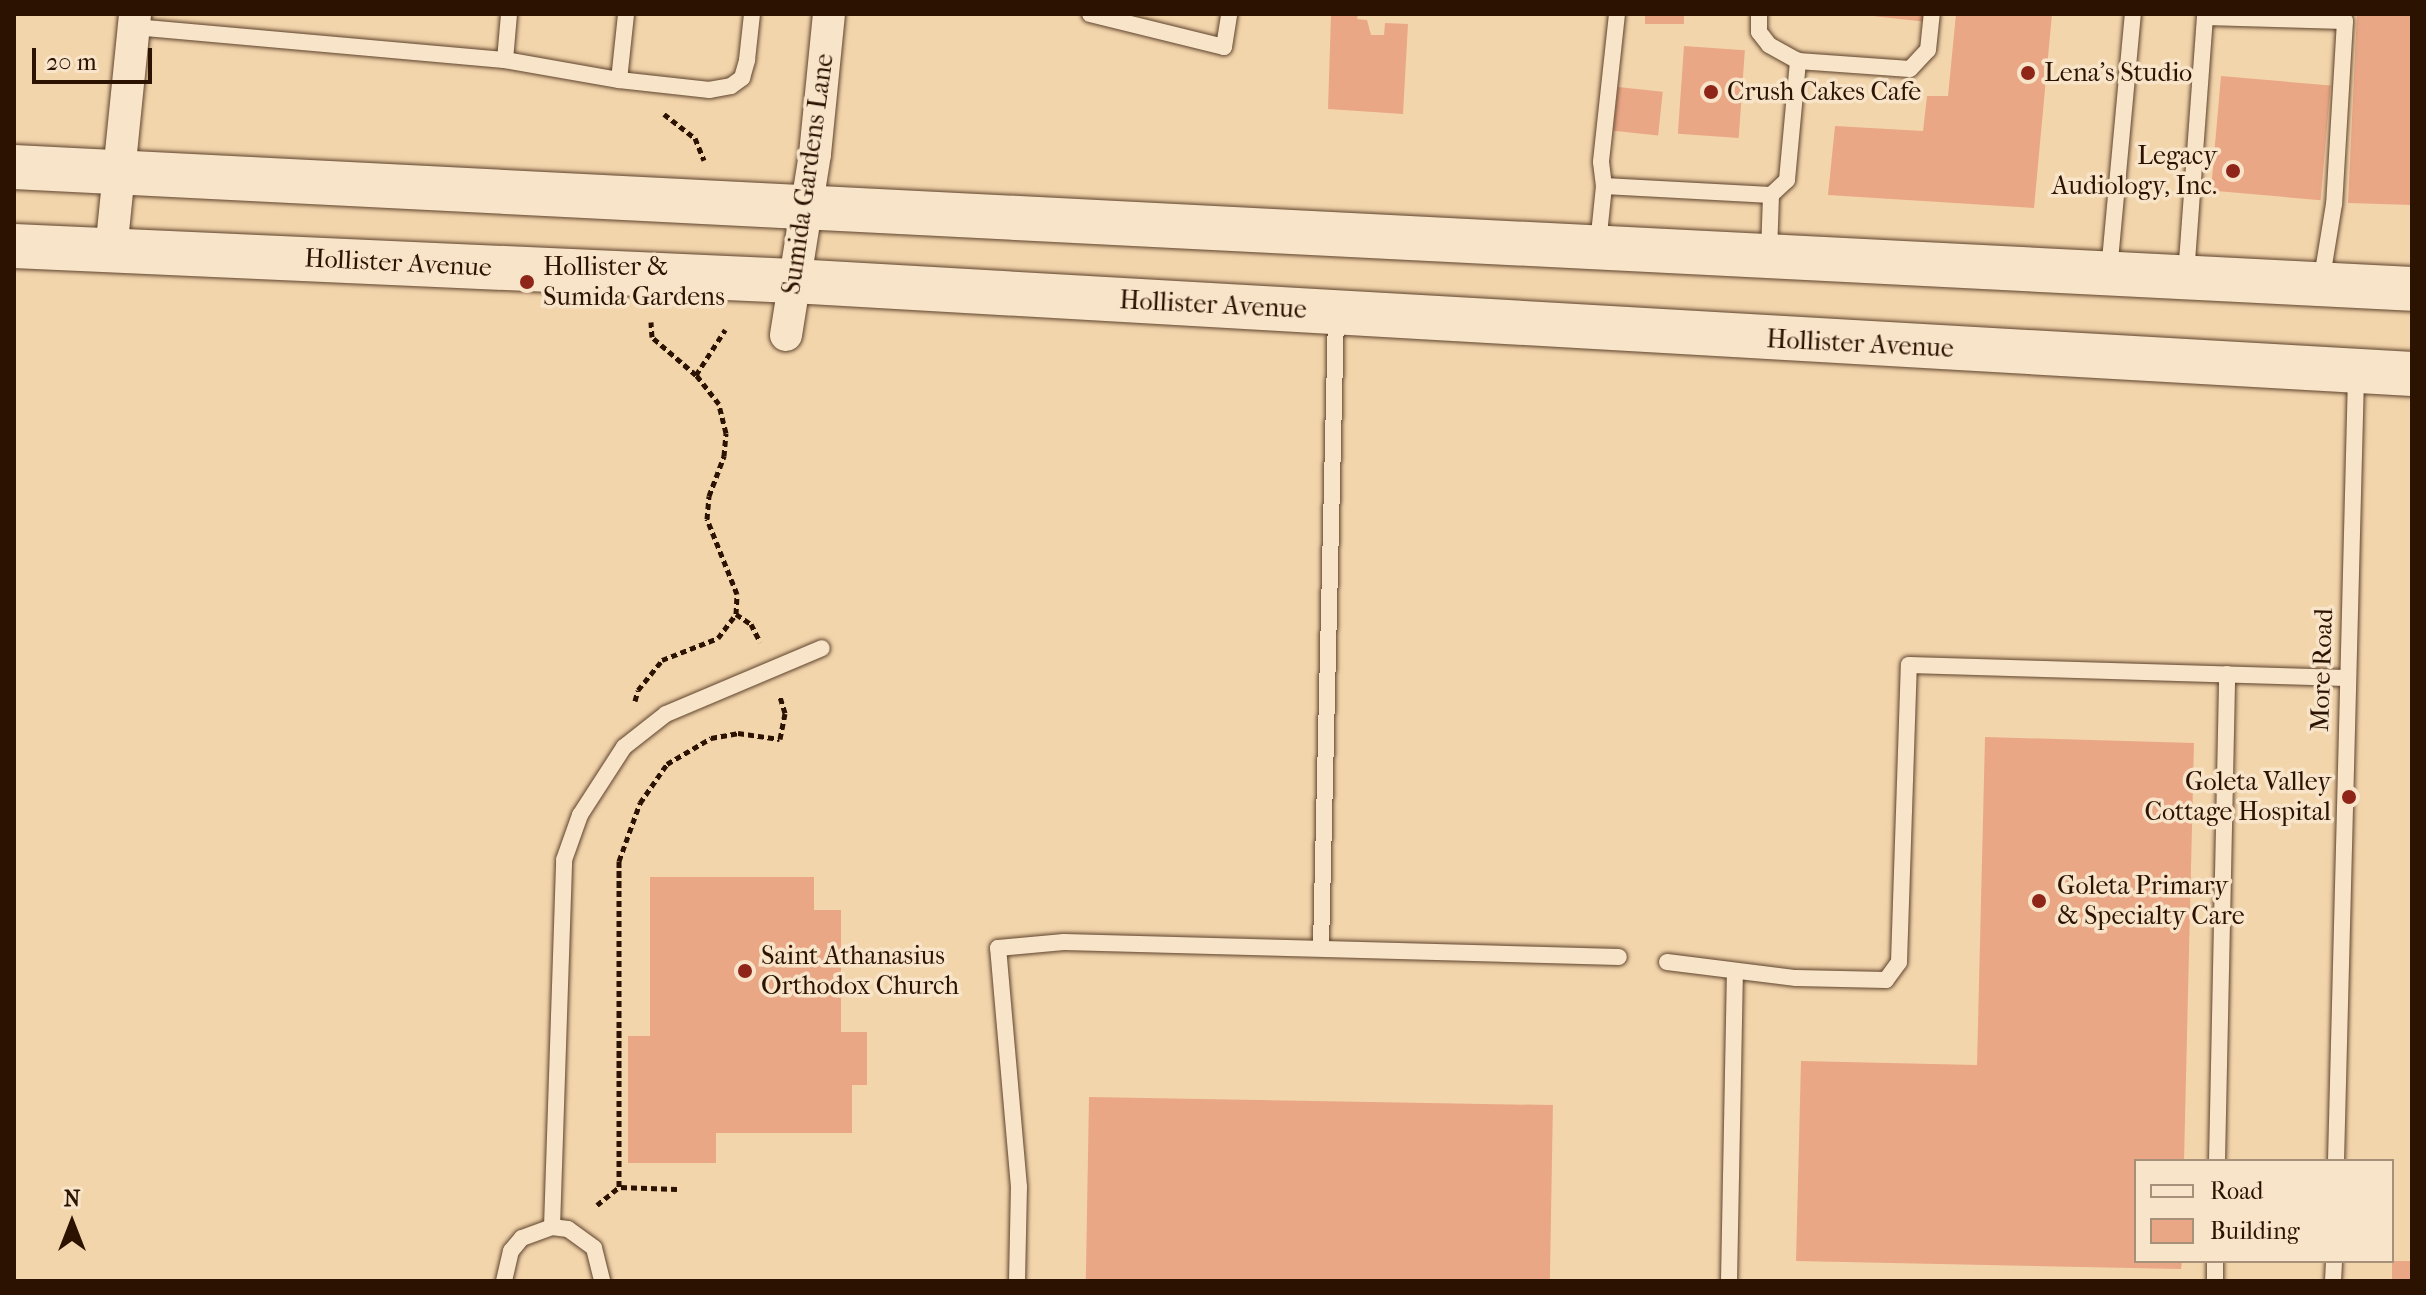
<!DOCTYPE html>
<html>
<head>
<meta charset="utf-8">
<style>
	body { margin:0 }
	#map { position:relative; width:2426px; height:1295px; overflow:hidden; background:#f3d5ac; font-family:"IM FELL French Canon",serif }
	div>[style] { position:absolute }
	[style*='--x'] { left:calc(var(--x)*1px); top:calc(var(--y)*1px); width:calc(var(--w)*1px); rotate:calc(var(--a)*1deg) }
	.building>* { inset:0; background:#eaa786; transform-origin:0 0 }
	.path>* { height:5px; margin-top:-2.5px; transform-origin:0; background:repeating-linear-gradient(90deg,#2c1201 0 6px,transparent 0 10px) }
	.roads { filter:drop-shadow(0 0 2px #5e432c) drop-shadow(0 0 2px #5e432c) }
	.lane>* { height:16px; margin:-8px; padding:0 8px; transform-origin:8px; border-radius:8px; background:#f7e4c9 }
	.street>* { height:32px; margin:-16px; padding:0 16px; transform-origin:16px; border-radius:16px; background:#f7e4c9 }
	.secondary>* { height:44px; margin:-22px; padding:0 22px; transform-origin:22px; border-radius:22px; background:#f7e4c9 }
	.dots>* { width:22px; height:22px; translate:-50% -50%; box-sizing:border-box; border:4px solid #f7e4c9; border-radius:50% }
	span { translate:-50% -50%; white-space:nowrap; text-align:center; line-height:1.15; -webkit-text-stroke:7px #f7e4c9; paint-order:stroke }
	.poi-label { font-size:26px; color:#2c1201 }
	.left { translate:0 -50%; text-align:left }
	.right { translate:-100% -50%; text-align:right }
	.street-label { font-size:26px; color:#2c1201 }
	.frame { position:absolute; inset:0; border:16px solid #2c1201; pointer-events:none }
	.legend { position:absolute; left:2134px; top:1159px; width:260px; height:104px; box-sizing:border-box; background:#f7e4c9; border:2px solid #a69079; margin:0; padding:10px 14px; list-style:none; font-size:24px; color:#2c1201 }
	.legend li { display:flex; align-items:center; gap:16px; height:40px }
	.legend b { width:40px; border:2px solid #a69079 }
	.north { position:absolute; left:32px; top:1183px; width:80px; height:80px; -webkit-text-stroke:6px #f7e4c9; paint-order:stroke; rotate:0deg; font-size:22px; font-weight:700; line-height:32px; text-align:center; color:#2c1201 }
	.north::after { content:''; display:block; margin:auto; width:28px; height:36px; background:#2c1201; clip-path:polygon(50% 0,100% 100%,50% 72%,0 100%) }
	.scale { position:absolute; left:32px; top:48px; width:120px; height:36px; box-sizing:border-box; border:4px solid #2c1201; border-top:0; padding-left:10px; font-size:24px; line-height:28px; white-space:nowrap; color:#2c1201; -webkit-text-stroke:6px #f7e4c9; paint-order:stroke }
</style>
</head>
<body>
<div id="map">
	<div class="building">
		<i style="clip-path:polygon(1331px 14px,1358px 14px,1357px 19px,1367px 20px,1371px 35px,1384px 35px,1385px 23px,1408px 24px,1403px 114px,1328px 109px)"></i>
		<i style="left:1645px;top:14px;width:39px;height:10px"></i>
		<i style="clip-path:polygon(1855px 14px,1927px 14px,1927px 22px)"></i>
		<i style="clip-path:polygon(1956px 14px,2052px 14px,2034px 208px,1828px 195px,1835px 126px,1923px 131px,1927px 96px,1948px 96px)"></i>
		<i style="clip-path:polygon(2357px 14px,2412px 14px,2412px 205px,2348px 203px)"></i>
		<i style="left:1684px;top:46px;width:61px;height:88px;rotate:4deg"></i>
		<i style="left:2221px;top:76px;width:110px;height:115px;rotate:5deg"></i>
		<i style="left:1618px;top:87px;width:45px;height:44px;rotate:6deg"></i>
		<i style="clip-path:polygon(1985px 737px,2194px 743px,2184px 1161px,2136px 1161px,2136px 1261px,2182px 1261px,2181px 1269px,1796px 1261px,1801px 1061px,1977px 1065px)"></i>
		<i style="clip-path:polygon(650px 877px,814px 877px,814px 910px,841px 910px,841px 1032px,867px 1032px,867px 1085px,852px 1085px,852px 1133px,716px 1133px,716px 1163px,628px 1163px,628px 1036px,650px 1036px)"></i>
		<i style="left:1089px;top:1097px;width:464px;height:184px;rotate:1deg"></i>
		<i style="left:2392px;top:1261px;width:20px;height:20px"></i>
	</div>
	<div class="path">
		<i style="--x:664;--y:114;--w:39;--a:38"></i>
		<i style="--x:695;--y:138;--w:24;--a:68"></i>
		<i style="--x:696;--y:375;--w:54;--a:-57.2"></i>
		<i style="--x:736;--y:614;--w:18;--a:34"></i>
		<i style="--x:751;--y:624;--w:20;--a:63"></i>
		<i style="--x:635;--y:701;--w:11;--a:-75"></i>
		<i style="--x:638;--y:690;--w:38;--a:-51"></i>
		<i style="--x:662;--y:660;--w:60;--a:-21.4"></i>
		<i style="--x:718;--y:638;--w:30;--a:-53"></i>
		<i style="--x:736;--y:614;--w:20;--a:-87"></i>
		<i style="--x:737;--y:594;--w:81;--a:-111.8"></i>
		<i style="--x:707;--y:519;--w:23;--a:-85"></i>
		<i style="--x:709;--y:496;--w:43;--a:-69.4"></i>
		<i style="--x:724;--y:456;--w:23;--a:-85"></i>
		<i style="--x:726;--y:433;--w:30;--a:-104"></i>
		<i style="--x:719;--y:404;--w:37;--a:-128"></i>
		<i style="--x:696;--y:375;--w:58;--a:-139.2"></i>
		<i style="--x:652;--y:337;--w:15;--a:-94"></i>
		<i style="--x:677;--y:1189;--w:58;--a:-178"></i>
		<i style="--x:619;--y:1187;--w:326;--a:-90"></i>
		<i style="--x:619;--y:861;--w:62;--a:-70.1"></i>
		<i style="--x:640;--y:803;--w:47;--a:-55.3"></i>
		<i style="--x:667;--y:764;--w:51;--a:-30.6"></i>
		<i style="--x:711;--y:738;--w:27;--a:-10"></i>
		<i style="--x:738;--y:733;--w:42;--a:8.1"></i>
		<i style="--x:780;--y:739;--w:26;--a:-79"></i>
		<i style="--x:785;--y:713;--w:17;--a:-107"></i>
		<i style="--x:597;--y:1205;--w:28;--a:-39"></i>
	</div>
	<div class="roads">
		<div class="lane">
			<i style="--x:1090;--y:14;--w:138;--a:13.8"></i>
			<i style="--x:1224;--y:47;--w:33;--a:-81"></i>
			<i style="--x:1617;--y:14;--w:149;--a:96.2"></i>
			<i style="--x:1601;--y:162;--w:24;--a:83"></i>
			<i style="--x:1604;--y:186;--w:167;--a:3.1"></i>
			<i style="--x:1759;--y:14;--w:18;--a:90"></i>
			<i style="--x:1759;--y:32;--w:16;--a:52"></i>
			<i style="--x:1769;--y:45;--w:33;--a:29"></i>
			<i style="--x:134;--y:27;--w:372;--a:5.1"></i>
			<i style="--x:505;--y:60;--w:116;--a:10"></i>
			<i style="--x:619;--y:80;--w:66;--a:-83.9"></i>
			<i style="--x:505;--y:60;--w:46;--a:-85"></i>
			<i style="--x:619;--y:80;--w:91;--a:6.3"></i>
			<i style="--x:709;--y:90;--w:22;--a:-10"></i>
			<i style="--x:731;--y:86;--w:14;--a:-36"></i>
			<i style="--x:742;--y:78;--w:19;--a:-74"></i>
			<i style="--x:747;--y:60;--w:46;--a:-83.8"></i>
			<i style="--x:1598;--y:244;--w:58;--a:-84.1"></i>
			<i style="--x:1769;--y:253;--w:58;--a:-88"></i>
			<i style="--x:1771;--y:195;--w:22;--a:-43"></i>
			<i style="--x:1787;--y:180;--w:120;--a:-84.7"></i>
			<i style="--x:1798;--y:61;--w:112;--a:4.1"></i>
			<i style="--x:1910;--y:69;--w:26;--a:-47"></i>
			<i style="--x:1928;--y:50;--w:36;--a:-84"></i>
			<i style="--x:2109;--y:271;--w:258;--a:-84.7"></i>
			<i style="--x:2186;--y:275;--w:259;--a:-85.8"></i>
			<i style="--x:2205;--y:17;--w:140;--a:1.6"></i>
			<i style="--x:2345;--y:21;--w:183;--a:93.4"></i>
			<i style="--x:2334;--y:204;--w:80;--a:99.3"></i>
			<i style="--x:1321;--y:947;--w:634;--a:-88.64"></i>
			<i style="--x:1667;--y:962;--w:130;--a:7.1"></i>
			<i style="--x:1796;--y:978;--w:90;--a:1.3"></i>
			<i style="--x:1886;--y:980;--w:22;--a:-54"></i>
			<i style="--x:1899;--y:962;--w:297;--a:-88.1"></i>
			<i style="--x:1909;--y:665;--w:437;--a:1.7"></i>
			<i style="--x:2217;--y:1161;--w:487;--a:-88.8"></i>
			<i style="--x:2336;--y:1161;--w:787;--a:-88.54"></i>
			<i style="--x:552;--y:1227;--w:367;--a:-88.1"></i>
			<i style="--x:564;--y:860;--w:48;--a:-70.4"></i>
			<i style="--x:580;--y:815;--w:81;--a:-57.1"></i>
			<i style="--x:624;--y:747;--w:53;--a:-38.2"></i>
			<i style="--x:666;--y:714;--w:169;--a:-22.9"></i>
			<i style="--x:504;--y:1281;--w:31;--a:-77"></i>
			<i style="--x:511;--y:1251;--w:17;--a:-50"></i>
			<i style="--x:522;--y:1238;--w:32;--a:-20"></i>
			<i style="--x:552;--y:1227;--w:16;--a:7"></i>
			<i style="--x:568;--y:1229;--w:32;--a:36"></i>
			<i style="--x:594;--y:1248;--w:34;--a:76"></i>
			<i style="--x:1017;--y:1281;--w:94;--a:-88.8"></i>
			<i style="--x:1019;--y:1187;--w:240;--a:-95"></i>
			<i style="--x:998;--y:948;--w:66;--a:-5.2"></i>
			<i style="--x:1064;--y:942;--w:555;--a:1.55"></i>
			<i style="--x:1729;--y:1281;--w:310;--a:-88.9"></i>
			<i style="--x:2215;--y:1281;--w:20;--a:-90"></i>
			<i style="--x:2333;--y:1281;--w:20;--a:-87"></i>
		</div>
		<div class="street">
			<i style="--x:111;--y:251;--w:238;--a:-84.2"></i>
			<i style="--x:786;--y:335;--w:183;--a:-80.9"></i>
			<i style="--x:815;--y:154;--w:141;--a:-84.3"></i>
		</div>
		<div class="secondary">
			<i style="--x:14;--y:167;--w:2401;--a:2.91"></i>
			<i style="--x:14;--y:246;--w:780;--a:2.57"></i>
			<i style="--x:793;--y:281;--w:1622;--a:3.29"></i>
		</div>
	</div>
	<div class="dots">
		<i style="left:2028px;top:73px;background:#8f2418"></i>
		<i style="left:1711px;top:92px;background:#8f2418"></i>
		<i style="left:2233px;top:171px;background:#8f2418"></i>
		<i style="left:527px;top:282px;background:#8f2418"></i>
		<i style="left:2349px;top:797px;background:#8f2418"></i>
		<i style="left:2039px;top:901px;background:#8f2418"></i>
		<i style="left:745px;top:971px;background:#8f2418"></i>
	</div>
	<div class="poi-label">
		<span class="left" style="left:2044px;top:73px">Lena's Studio</span>
		<span class="left" style="left:1727px;top:92px">Crush Cakes Cafe</span>
		<span class="right" style="left:2217px;top:171px">Legacy<br>Audiology, Inc.</span>
		<span class="left" style="left:543px;top:282px">Hollister &amp;<br>Sumida Gardens</span>
		<span class="right" style="left:2331px;top:797px">Goleta Valley<br>Cottage Hospital</span>
		<span class="left" style="left:2057px;top:901px">Goleta Primary<br>&amp; Specialty Care</span>
		<span class="left" style="left:761px;top:971px">Saint Athanasius<br>Orthodox Church</span>
	</div>
	<div class="street-label">
		<span style="left:808px;top:174px;rotate:-82deg">Sumida Gardens Lane</span>
		<span style="left:398px;top:263px;rotate:3deg">Hollister Avenue</span>
		<span style="left:1213px;top:305px;rotate:3deg">Hollister Avenue</span>
		<span style="left:1860px;top:344px;rotate:3deg">Hollister Avenue</span>
		<span style="left:2322px;top:670px;rotate:-88deg">More Road</span>
	</div>
	<div class="frame"></div>
	<ul class="legend">
	<li><b style="height:10px;background:#f7e4c9"></b>Road</li>
	<li><b style="height:22px;background:#eaa786"></b>Building</li>
	</ul>
	<div class="north">N</div>
	<div class="scale">20 m</div>
</div>
</body>
</html>
